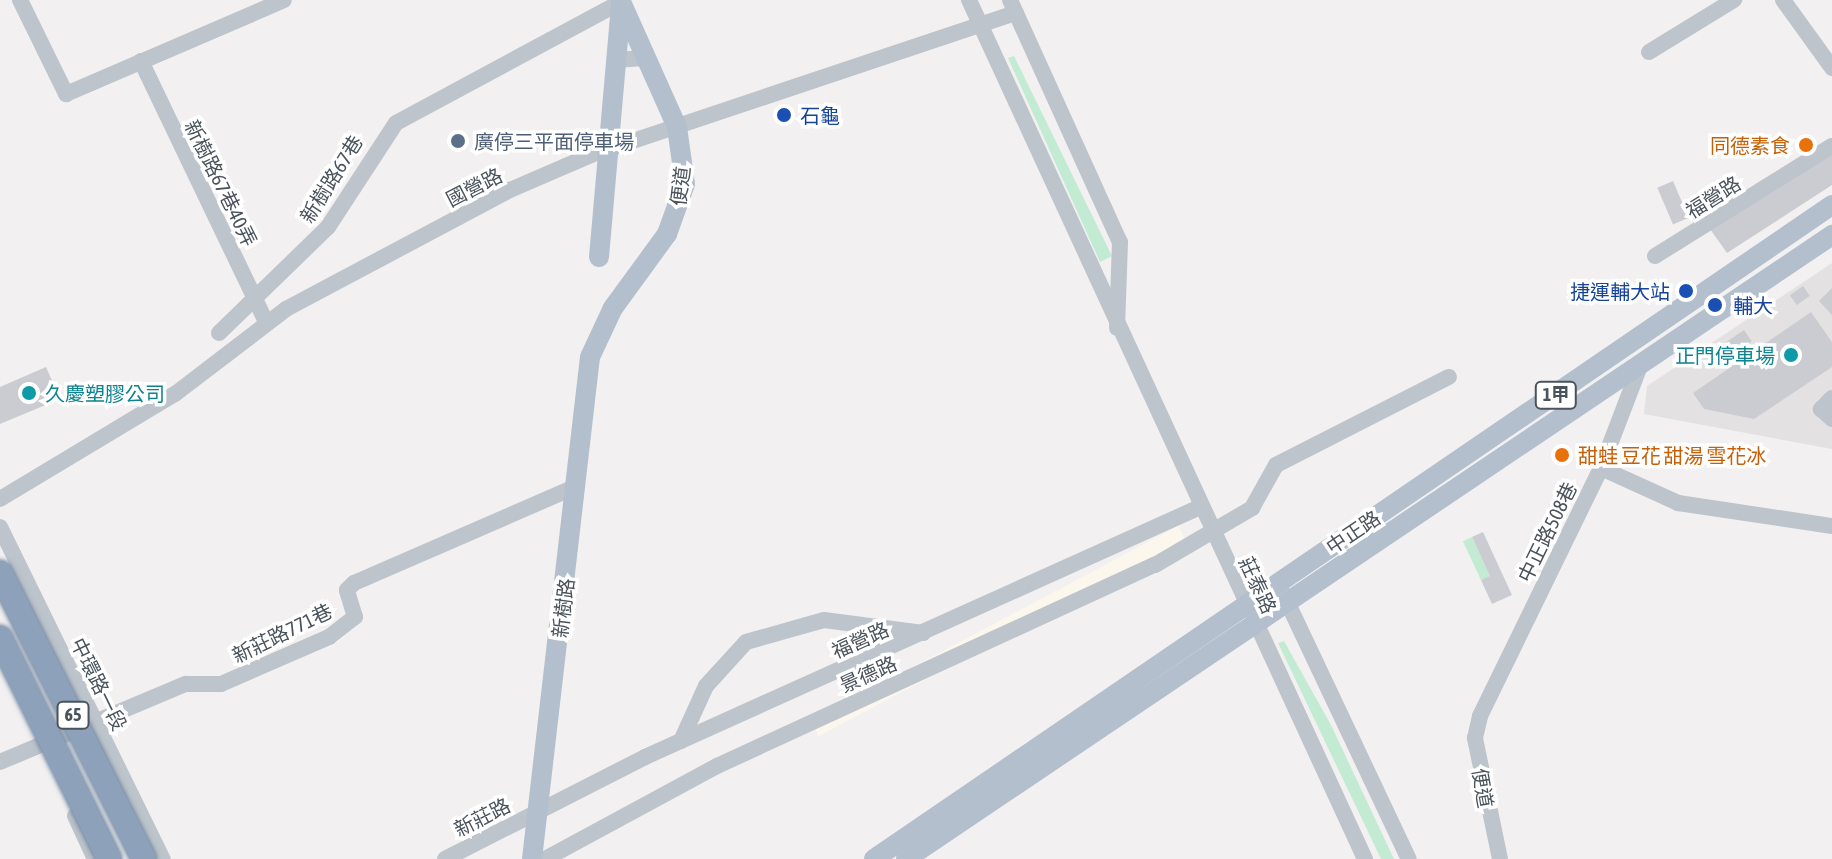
<!DOCTYPE html>
<html>
<head>
<meta charset="utf-8">
<style>
	body { margin:0 }
	#map { position:relative; width:1832px; height:859px; overflow:hidden; background:#f2f0f0; font-family:"Asap Condensed","Noto Sans TC",sans-serif }
	div>[style] { position:absolute }
	[style*='--x'] { left:calc(var(--x)*1px); top:calc(var(--y)*1px); width:calc(var(--w)*1px); rotate:calc(var(--a)*1deg) }
	.commercial>* { inset:0; background:#fbf7ec; transform-origin:0 0 }
	.education>* { inset:0; background:#e3e1e1 }
	.green>* { inset:0; background:#c3ebd4; transform-origin:0 0 }
	.building>* { inset:0; background:#cbccd2; transform-origin:0 0 }
	.minor>* { height:16px; margin:-8px; padding:0 8px; transform-origin:8px; border-radius:8px; background:#bdc4cb }
	.major>* { height:20px; margin:-10px; padding:0 10px; transform-origin:10px; border-radius:10px; background:#b3bfcc }
	.bridges { filter:drop-shadow(0 0 2px #788ca5) drop-shadow(0 0 2px #788ca5) }
	.highway-bridge>* { height:24px; margin:-12px; padding:0 12px; transform-origin:12px; border-radius:12px; background:#8da1ba }
	.dots>* { width:22px; height:22px; translate:-50% -50%; box-sizing:border-box; border:4px solid #fff; border-radius:50% }
	span { translate:-50% -50%; white-space:nowrap; text-align:center; line-height:1.15; -webkit-text-stroke:7px #fff; paint-order:stroke }
	.shield-label span { padding:2px 6px; background:#fff; border:2px solid; border-radius:6px; -webkit-text-stroke-width:0 }
	.shield-label { font-size:18px; color:#4a535c; font-weight:700 }
	.transit-label { font-size:20px; color:#164399 }
	.left { translate:0 -50%; text-align:left }
	.right { translate:-100% -50%; text-align:right }
	.service-label { font-size:20px; color:#4e5e75 }
	.food-label { font-size:20px; color:#c56008 }
	.street-label { font-size:20px; color:#4a535c }
	.culture-label { font-size:20px; color:#0d838f }
</style>
</head>
<body>
<div id="map">
	<div class="commercial">
		<i style="left:1178px;top:526px;width:17px;height:416px;rotate:62deg"></i>
	</div>
	<div class="education">
		<i style="clip-path:polygon(1832px 263px,1832px 449px,1644px 414px,1647px 386px)"></i>
	</div>
	<div class="green">
		<i style="clip-path:polygon(1014px 56px,1112px 256px,1100px 262px,1008px 58px)"></i>
		<i style="left:1472px;top:537px;width:43px;height:10px;rotate:65deg"></i>
		<i style="clip-path:polygon(1284px 641px,1331px 725px,1394px 859px,1381px 859px,1278px 643px)"></i>
	</div>
	<div class="building">
		<i style="clip-path:polygon(1832px 154px,1832px 185px,1727px 253px,1710px 229px)"></i>
		<i style="left:1673px;top:181px;width:40px;height:17px;rotate:67deg"></i>
		<i style="left:1803px;top:286px;width:12px;height:16px;rotate:55deg"></i>
		<i style="clip-path:polygon(1832px 288px,1832px 315px,1819px 301px)"></i>
		<i style="clip-path:polygon(1811px 312px,1832px 342px,1832px 367px,1754px 419px,1704px 409px,1693px 393px)"></i>
		<i style="left:1744px;top:330px;width:14px;height:38px;rotate:56deg"></i>
		<i style="clip-path:polygon(46px 367px,60px 399px,0 424px,0 387px)"></i>
		<i style="left:1559px;top:445px;width:18px;height:11px;rotate:45deg"></i>
		<i style="clip-path:polygon(1483px 532px,1512px 595px,1492px 604px,1481px 580px,1490px 576px,1472px 537px)"></i>
	</div>
	<div class="minor">
		<i style="--x:20;--y:0;--w:105;--a:63.9"></i>
		<i style="--x:66;--y:94;--w:237;--a:-23.3"></i>
		<i style="--x:969;--y:0;--w:946;--a:65.25"></i>
		<i style="--x:1010;--y:0;--w:266;--a:65.6"></i>
		<i style="--x:1120;--y:242;--w:86;--a:92"></i>
		<i style="--x:1783;--y:0;--w:84;--a:54.2"></i>
		<i style="--x:1649;--y:52;--w:100;--a:-31.5"></i>
		<i style="--x:616;--y:60;--w:31;--a:-4"></i>
		<i style="--x:141;--y:61;--w:289;--a:64.4"></i>
		<i style="--x:1655;--y:256;--w:208;--a:-31.9"></i>
		<i style="--x:219;--y:333;--w:152;--a:-44.2"></i>
		<i style="--x:328;--y:227;--w:124;--a:-56.8"></i>
		<i style="--x:396;--y:123;--w:255;--a:-28.3"></i>
		<i style="--x:1832;--y:398;--w:16;--a:135"></i>
		<i style="--x:1821;--y:409;--w:15;--a:42"></i>
		<i style="--x:1601;--y:468;--w:85;--a:24.4"></i>
		<i style="--x:1678;--y:503;--w:156;--a:8.5"></i>
		<i style="--x:0;--y:499;--w:204;--a:-31"></i>
		<i style="--x:175;--y:394;--w:140;--a:-37.4"></i>
		<i style="--x:286;--y:309;--w:254;--a:-28"></i>
		<i style="--x:510;--y:190;--w:88;--a:-23.4"></i>
		<i style="--x:591;--y:155;--w:448;--a:-18.5"></i>
		<i style="--x:0;--y:527;--w:370;--a:63.9"></i>
		<i style="--x:1283;--y:593;--w:294;--a:64.7"></i>
		<i style="--x:681;--y:741;--w:60;--a:-65.6"></i>
		<i style="--x:706;--y:686;--w:59;--a:-47.7"></i>
		<i style="--x:746;--y:642;--w:81;--a:-15.8"></i>
		<i style="--x:824;--y:620;--w:100;--a:7.5"></i>
		<i style="--x:0;--y:762;--w:202;--a:-22.8"></i>
		<i style="--x:186;--y:684;--w:35;--a:0"></i>
		<i style="--x:221;--y:684;--w:118;--a:-23.5"></i>
		<i style="--x:329;--y:637;--w:33;--a:-38"></i>
		<i style="--x:355;--y:617;--w:28;--a:-107"></i>
		<i style="--x:347;--y:590;--w:10;--a:-45"></i>
		<i style="--x:354;--y:583;--w:243;--a:-23.5"></i>
		<i style="--x:75;--y:816;--w:47;--a:65.1"></i>
		<i style="--x:445;--y:859;--w:225;--a:-27"></i>
		<i style="--x:645;--y:757;--w:609;--a:-24.25"></i>
		<i style="--x:545;--y:859;--w:196;--a:-28.4"></i>
		<i style="--x:717;--y:766;--w:482;--a:-24.7"></i>
		<i style="--x:1155;--y:565;--w:113;--a:-30.4"></i>
		<i style="--x:1252;--y:508;--w:49;--a:-60.8"></i>
		<i style="--x:1276;--y:465;--w:194;--a:-27"></i>
		<i style="--x:1500;--y:859;--w:124;--a:-101.7"></i>
		<i style="--x:1475;--y:738;--w:23;--a:-77"></i>
		<i style="--x:1480;--y:716;--w:276;--a:-64"></i>
		<i style="--x:1601;--y:468;--w:112;--a:-69.1"></i>
	</div>
	<div class="major">
		<i style="--x:599;--y:257;--w:254;--a:-85"></i>
		<i style="--x:532;--y:859;--w:505;--a:-83.41"></i>
		<i style="--x:590;--y:357;--w:54;--a:-64.9"></i>
		<i style="--x:613;--y:308;--w:92;--a:-53.9"></i>
		<i style="--x:667;--y:234;--w:53;--a:-70.2"></i>
		<i style="--x:685;--y:184;--w:58;--a:-98"></i>
		<i style="--x:677;--y:127;--w:137;--a:-114.1"></i>
		<i style="--x:874;--y:859;--w:1160;--a:-34.32"></i>
		<i style="--x:906;--y:859;--w:1117;--a:-33.97"></i>
	</div>
	<div class="bridges">
		<div class="highway-bridge">
			<i style="--x:0;--y:573;--w:320;--a:63.3"></i>
			<i style="--x:0;--y:638;--w:246;--a:63.7"></i>
		</div>
	</div>
	<div class="dots">
		<i style="left:784px;top:115px;background:#1a4fb4"></i>
		<i style="left:458px;top:141px;background:#5c6f8a"></i>
		<i style="left:1806px;top:145px;background:#e8710a"></i>
		<i style="left:1686px;top:291px;background:#1a4fb4"></i>
		<i style="left:1715px;top:305px;background:#1a4fb4"></i>
		<i style="left:1791px;top:355px;background:#0f9aa8"></i>
		<i style="left:29px;top:393px;background:#0f9aa8"></i>
		<i style="left:1562px;top:455px;background:#e8710a"></i>
	</div>
	<div class="shield-label">
		<span style="left:1556px;top:395px">1甲</span>
		<span style="left:73px;top:715px">65</span>
	</div>
	<div class="transit-label">
		<span class="left" style="left:800px;top:115px">石龜</span>
		<span class="right" style="left:1670px;top:291px">捷運輔大站</span>
		<span class="left" style="left:1733px;top:305px">輔大</span>
	</div>
	<div class="service-label">
		<span class="left" style="left:474px;top:141px">廣停三平面停車場</span>
	</div>
	<div class="food-label">
		<span class="right" style="left:1790px;top:145px">同德素食</span>
		<span class="left" style="left:1578px;top:455px">甜蛙 豆花 甜湯 雪花冰</span>
	</div>
	<div class="street-label">
		<span style="left:331px;top:179px;rotate:-58deg">新樹路67巷</span>
		<span style="left:221px;top:183px;rotate:64deg">新樹路67巷40弄</span>
		<span style="left:680px;top:186px;rotate:-83deg">便道</span>
		<span style="left:474px;top:187px;rotate:-27deg">國營路</span>
		<span style="left:1713px;top:197px;rotate:-32deg">福營路</span>
		<span style="left:1353px;top:532px;rotate:-34deg">中正路</span>
		<span style="left:1547px;top:532px;rotate:-64deg">中正路508巷</span>
		<span style="left:1258px;top:585px;rotate:65deg">莊泰路</span>
		<span style="left:563px;top:608px;rotate:-83deg">新樹路</span>
		<span style="left:282px;top:633px;rotate:-26deg">新莊路771巷</span>
		<span style="left:860px;top:640px;rotate:-24deg">福營路</span>
		<span style="left:868px;top:674px;rotate:-24deg">景德路</span>
		<span style="left:99px;top:684px;rotate:64deg">中環路一段</span>
		<span style="left:1483px;top:788px;rotate:80deg">便道</span>
		<span style="left:482px;top:817px;rotate:-27deg">新莊路</span>
	</div>
	<div class="culture-label">
		<span class="right" style="left:1775px;top:355px">正門停車場</span>
		<span class="left" style="left:45px;top:393px">久慶塑膠公司</span>
	</div>
</div>
</body>
</html>
